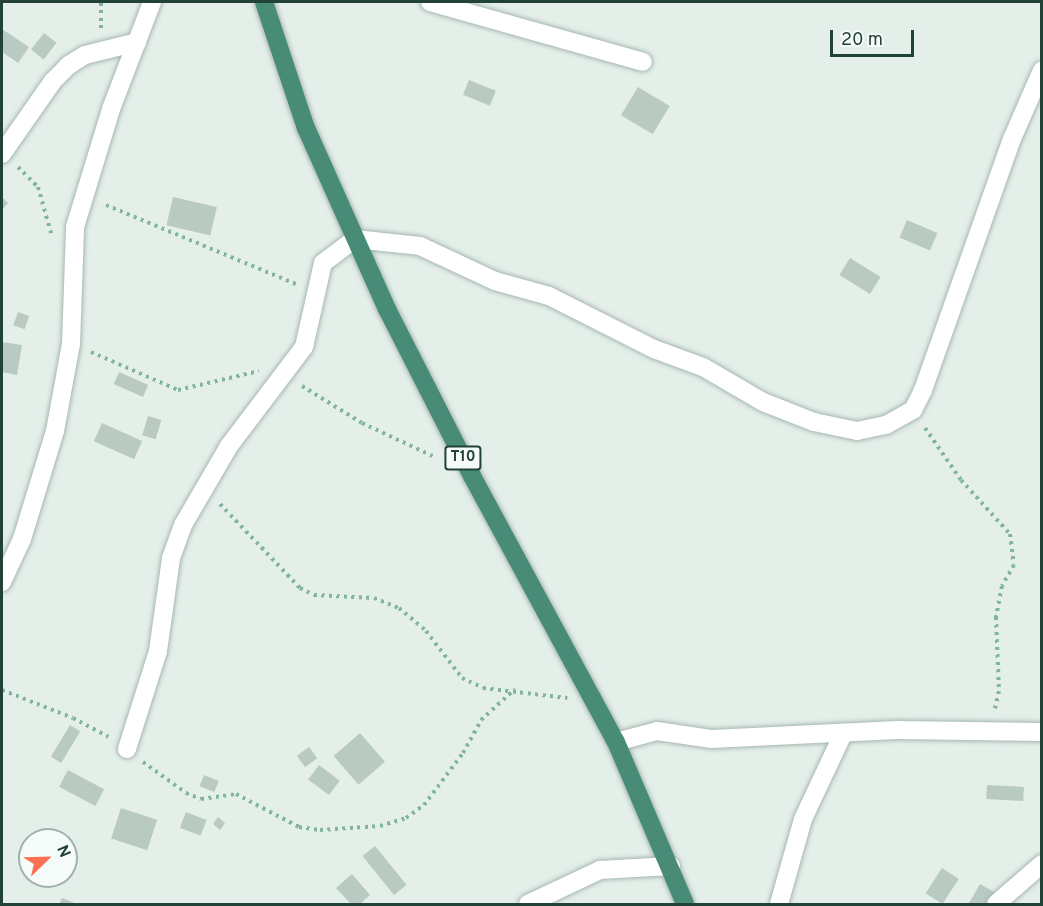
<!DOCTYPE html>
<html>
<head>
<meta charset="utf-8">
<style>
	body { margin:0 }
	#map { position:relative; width:1043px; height:906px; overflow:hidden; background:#e4efe9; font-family:Overpass,sans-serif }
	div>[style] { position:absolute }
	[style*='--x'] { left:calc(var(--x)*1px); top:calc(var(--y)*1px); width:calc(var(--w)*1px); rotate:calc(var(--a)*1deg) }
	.building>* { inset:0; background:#b9cac2; transform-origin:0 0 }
	.path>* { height:4px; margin-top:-2px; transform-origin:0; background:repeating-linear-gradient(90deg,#82b5a1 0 3px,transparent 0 7.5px) }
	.roads { filter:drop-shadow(0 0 2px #a6b8b0) drop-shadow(0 0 2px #a6b8b0) }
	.minor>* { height:18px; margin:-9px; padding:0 9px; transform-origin:9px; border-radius:9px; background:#fff }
	.trunk>* { height:18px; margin:-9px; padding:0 9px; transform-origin:9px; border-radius:9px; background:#488c77 }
	span { translate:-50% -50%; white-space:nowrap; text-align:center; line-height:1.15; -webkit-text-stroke:5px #f5fbf8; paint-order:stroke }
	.shield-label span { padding:2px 4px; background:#f5fbf8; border:2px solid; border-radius:4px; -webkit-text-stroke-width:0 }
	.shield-label { font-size:15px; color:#224237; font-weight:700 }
	.frame { position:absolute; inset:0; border:3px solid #224237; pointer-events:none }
	.north { position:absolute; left:18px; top:828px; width:60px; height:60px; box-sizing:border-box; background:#f5fbf8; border:2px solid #a1b1ab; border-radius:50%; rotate:67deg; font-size:16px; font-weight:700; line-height:24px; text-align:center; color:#224237 }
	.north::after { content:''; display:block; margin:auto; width:21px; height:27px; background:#fd7054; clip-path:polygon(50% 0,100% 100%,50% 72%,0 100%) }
	.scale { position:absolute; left:830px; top:30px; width:84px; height:27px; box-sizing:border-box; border:3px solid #224237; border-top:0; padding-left:8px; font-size:18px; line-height:21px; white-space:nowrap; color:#224237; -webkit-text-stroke:4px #f5fbf8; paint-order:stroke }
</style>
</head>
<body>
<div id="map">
	<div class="building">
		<i style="clip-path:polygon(2px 29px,29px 47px,18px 63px,2px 52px)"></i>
		<i style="left:44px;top:33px;width:16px;height:21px;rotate:38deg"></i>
		<i style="left:469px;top:80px;width:29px;height:16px;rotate:22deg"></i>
		<i style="left:638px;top:87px;width:37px;height:33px;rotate:31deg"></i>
		<i style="clip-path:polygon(2px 197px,8px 203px,2px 210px)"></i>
		<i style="left:173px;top:197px;width:45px;height:29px;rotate:13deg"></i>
		<i style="left:907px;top:220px;width:33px;height:19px;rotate:23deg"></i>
		<i style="left:850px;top:258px;width:36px;height:20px;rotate:32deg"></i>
		<i style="left:18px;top:312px;width:12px;height:14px;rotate:20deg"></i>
		<i style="clip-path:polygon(2px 342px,22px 345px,17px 375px,2px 372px)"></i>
		<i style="left:119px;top:372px;width:32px;height:13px;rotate:24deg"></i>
		<i style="left:148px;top:416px;width:14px;height:20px;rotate:17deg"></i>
		<i style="left:102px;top:423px;width:44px;height:20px;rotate:24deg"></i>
		<i style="left:70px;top:725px;width:12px;height:37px;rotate:31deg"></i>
		<i style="left:360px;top:733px;width:38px;height:35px;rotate:49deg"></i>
		<i style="left:309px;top:747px;width:14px;height:15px;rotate:54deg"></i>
		<i style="left:319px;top:765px;width:26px;height:18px;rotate:37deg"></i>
		<i style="left:68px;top:770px;width:41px;height:19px;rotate:28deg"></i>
		<i style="left:204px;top:775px;width:16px;height:12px;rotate:22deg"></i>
		<i style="left:987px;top:785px;width:37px;height:14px;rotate:3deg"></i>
		<i style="left:121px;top:808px;width:38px;height:32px;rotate:18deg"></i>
		<i style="left:186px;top:812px;width:22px;height:17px;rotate:21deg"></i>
		<i style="clip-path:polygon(218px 817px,225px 823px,220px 830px,213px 824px)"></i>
		<i style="left:375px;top:846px;width:50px;height:16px;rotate:51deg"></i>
		<i style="left:942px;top:868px;width:20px;height:30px;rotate:33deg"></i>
		<i style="clip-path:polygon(352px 874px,370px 895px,360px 904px,351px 904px,336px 888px)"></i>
		<i style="clip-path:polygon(980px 884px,994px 892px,986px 904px,972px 904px,969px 903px)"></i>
		<i style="clip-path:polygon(62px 898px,77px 904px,59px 904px)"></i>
	</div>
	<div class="path">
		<i style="--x:101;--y:28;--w:26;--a:-90"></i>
		<i style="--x:18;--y:167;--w:28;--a:45"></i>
		<i style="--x:38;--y:187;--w:48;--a:74.2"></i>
		<i style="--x:106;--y:205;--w:206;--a:22.6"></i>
		<i style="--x:91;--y:352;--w:95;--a:23.6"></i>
		<i style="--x:178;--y:390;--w:83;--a:-13.2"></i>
		<i style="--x:302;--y:386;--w:70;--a:31.7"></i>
		<i style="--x:362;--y:423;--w:81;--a:25"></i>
		<i style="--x:925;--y:428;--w:63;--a:55.3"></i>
		<i style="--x:961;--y:480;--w:73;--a:47.8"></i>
		<i style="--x:1010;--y:534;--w:31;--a:83"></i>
		<i style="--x:1014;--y:565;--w:24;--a:120"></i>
		<i style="--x:1002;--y:586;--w:32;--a:101"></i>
		<i style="--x:996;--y:617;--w:74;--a:87.7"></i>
		<i style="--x:999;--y:691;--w:18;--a:103"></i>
		<i style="--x:220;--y:504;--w:116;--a:46.4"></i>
		<i style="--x:300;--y:588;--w:16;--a:27"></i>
		<i style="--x:314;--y:595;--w:60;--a:2.9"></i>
		<i style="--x:374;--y:598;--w:27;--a:22"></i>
		<i style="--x:399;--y:608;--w:35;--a:40"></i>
		<i style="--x:426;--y:631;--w:59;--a:52.5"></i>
		<i style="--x:462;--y:678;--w:23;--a:25"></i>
		<i style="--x:483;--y:688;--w:85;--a:6.8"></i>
		<i style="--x:2;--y:690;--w:76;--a:21.5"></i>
		<i style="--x:73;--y:718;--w:40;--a:28"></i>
		<i style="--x:143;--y:762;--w:53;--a:35.8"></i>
		<i style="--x:186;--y:793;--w:16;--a:22"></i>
		<i style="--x:201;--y:799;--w:35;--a:-8"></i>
		<i style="--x:236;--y:794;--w:71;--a:27.6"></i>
		<i style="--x:299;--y:827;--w:21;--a:8"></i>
		<i style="--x:320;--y:830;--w:60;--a:-3.8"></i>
		<i style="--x:380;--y:826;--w:27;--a:-17"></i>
		<i style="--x:406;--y:818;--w:22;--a:-36"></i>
		<i style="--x:424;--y:805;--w:65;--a:-53.1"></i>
		<i style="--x:463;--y:753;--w:38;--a:-61"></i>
		<i style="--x:481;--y:720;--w:46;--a:-42.4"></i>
	</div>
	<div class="roads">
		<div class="minor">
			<i style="--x:430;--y:2;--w:221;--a:15.7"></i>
			<i style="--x:2;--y:154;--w:89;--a:-55.1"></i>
			<i style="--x:53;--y:81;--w:23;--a:-45"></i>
			<i style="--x:69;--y:65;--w:19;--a:-32"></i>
			<i style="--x:85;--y:55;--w:54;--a:-14"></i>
			<i style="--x:2;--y:582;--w:47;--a:-65.1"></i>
			<i style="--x:22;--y:539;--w:113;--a:-73"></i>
			<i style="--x:55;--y:431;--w:88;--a:-79.6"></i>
			<i style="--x:71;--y:344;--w:117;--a:-88"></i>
			<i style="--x:75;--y:227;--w:123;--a:-73"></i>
			<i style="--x:111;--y:109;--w:115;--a:-69"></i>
			<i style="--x:616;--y:742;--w:42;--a:-15"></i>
			<i style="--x:657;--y:731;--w:56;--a:8.3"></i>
			<i style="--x:712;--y:739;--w:185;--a:-2.8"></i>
			<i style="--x:897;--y:730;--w:145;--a:0.8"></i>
			<i style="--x:127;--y:749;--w:103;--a:-72.4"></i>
			<i style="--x:158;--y:651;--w:94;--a:-82"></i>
			<i style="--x:171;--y:558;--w:35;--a:-70"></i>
			<i style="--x:183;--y:525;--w:91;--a:-59.8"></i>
			<i style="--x:229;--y:446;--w:124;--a:-52.9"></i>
			<i style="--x:304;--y:347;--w:86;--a:-77.3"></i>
			<i style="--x:323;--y:263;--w:40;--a:-37"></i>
			<i style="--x:355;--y:239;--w:65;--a:6.1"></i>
			<i style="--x:420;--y:246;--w:83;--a:25"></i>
			<i style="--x:495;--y:281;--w:56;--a:15.5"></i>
			<i style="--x:549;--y:296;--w:118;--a:26.8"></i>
			<i style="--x:654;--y:349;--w:52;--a:20.2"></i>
			<i style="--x:703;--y:367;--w:69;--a:30.3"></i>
			<i style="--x:763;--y:402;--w:55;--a:21.4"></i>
			<i style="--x:814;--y:422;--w:44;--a:11.8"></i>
			<i style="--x:857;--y:431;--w:30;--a:-12"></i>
			<i style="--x:886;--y:425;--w:31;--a:-29"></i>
			<i style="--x:913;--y:410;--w:22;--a:-63"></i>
			<i style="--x:923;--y:390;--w:266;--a:-70.5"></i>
			<i style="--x:1012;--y:139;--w:75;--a:-66.5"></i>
			<i style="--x:528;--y:904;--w:80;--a:-25.3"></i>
			<i style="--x:600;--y:870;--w:71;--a:-3.2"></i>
			<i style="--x:779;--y:904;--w:88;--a:-74.2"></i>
			<i style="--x:803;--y:819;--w:94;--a:-64.8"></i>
			<i style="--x:996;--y:904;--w:61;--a:-41"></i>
		</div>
		<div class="trunk">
			<i style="--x:264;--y:2;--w:133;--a:71.6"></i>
			<i style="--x:306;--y:128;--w:198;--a:65.9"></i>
			<i style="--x:387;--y:309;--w:187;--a:63"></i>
			<i style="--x:472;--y:476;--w:302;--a:61.6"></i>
			<i style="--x:616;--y:742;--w:176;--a:66.9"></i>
		</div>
	</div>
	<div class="shield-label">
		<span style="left:463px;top:458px">T10</span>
	</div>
	<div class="frame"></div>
	<div class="north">N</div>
	<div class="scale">20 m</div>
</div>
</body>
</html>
